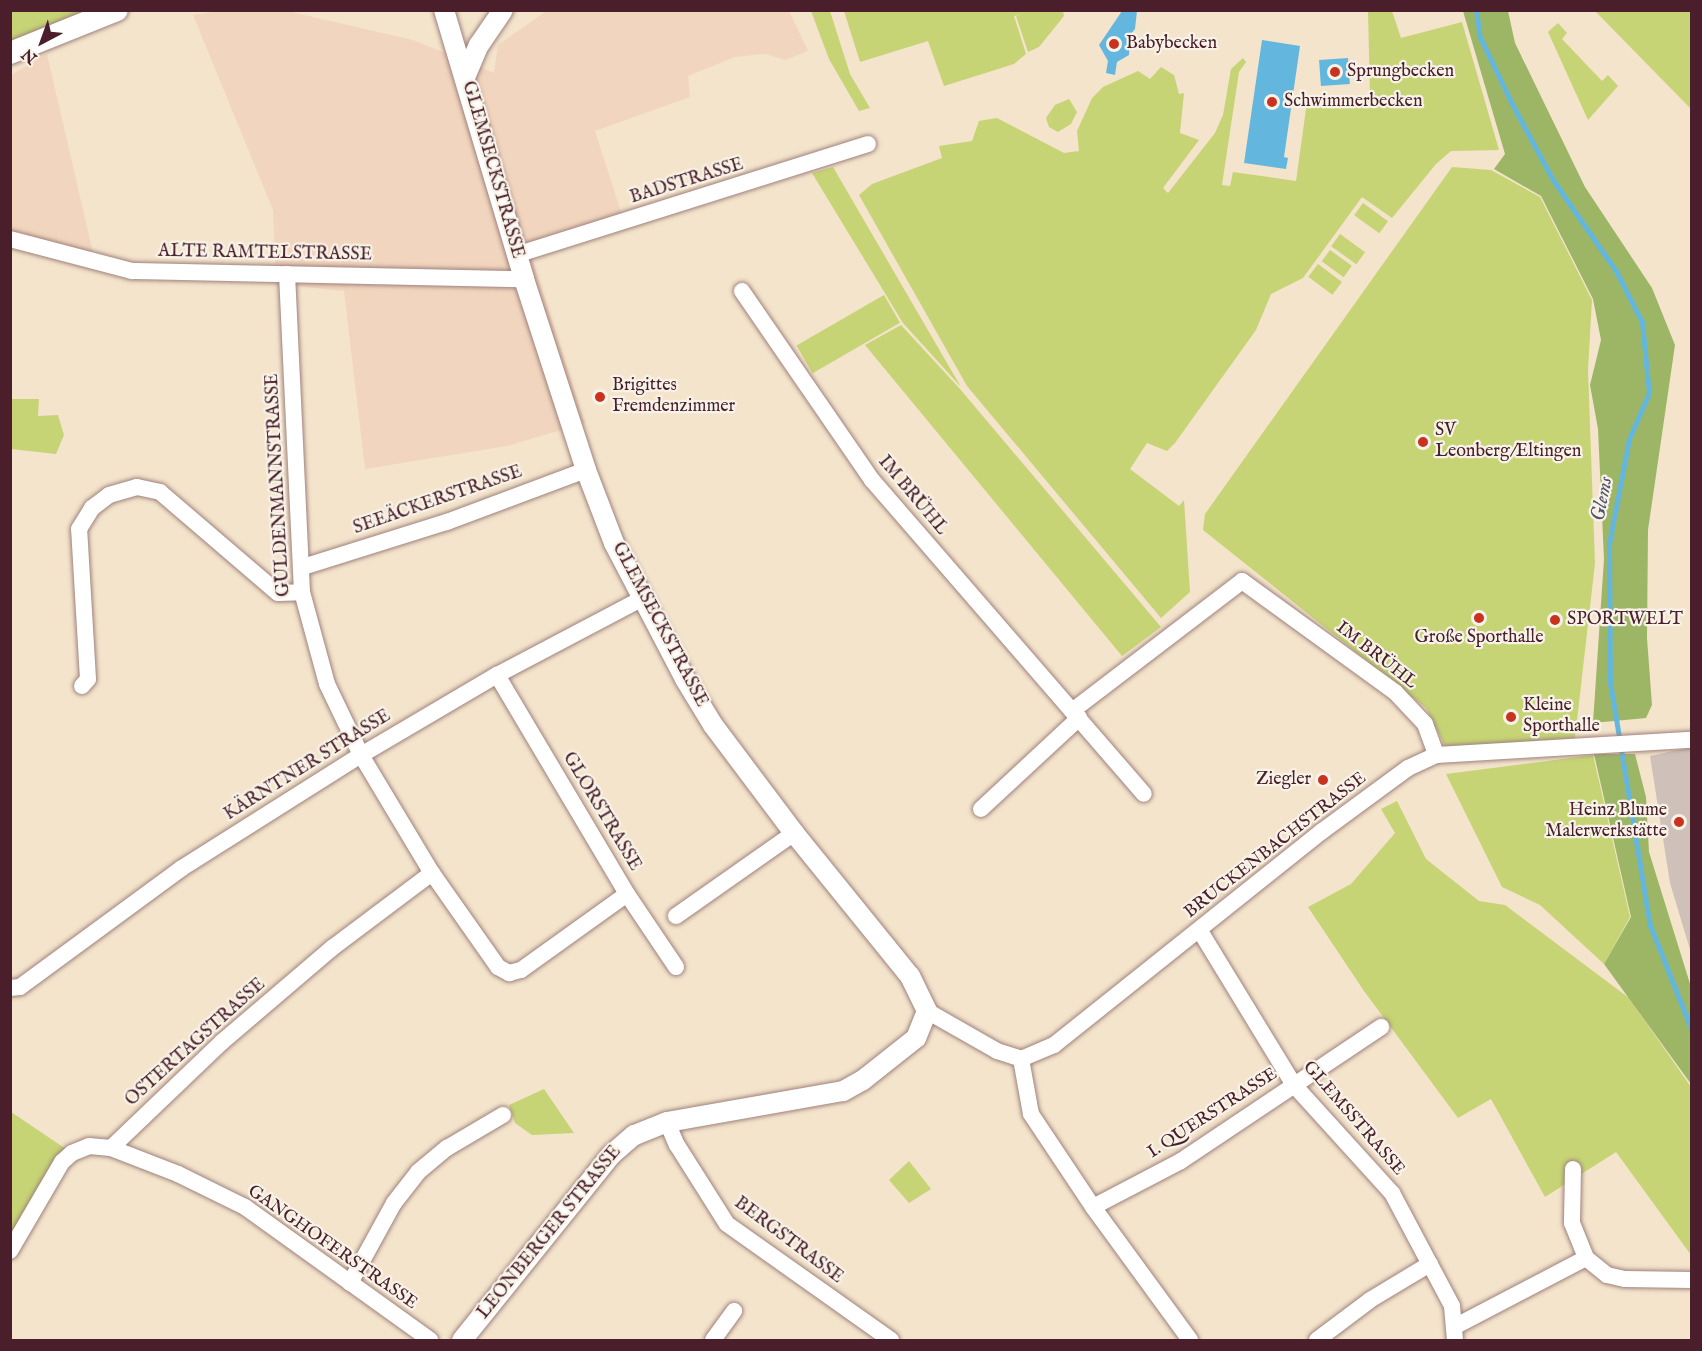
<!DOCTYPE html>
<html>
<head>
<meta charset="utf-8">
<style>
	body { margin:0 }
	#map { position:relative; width:1702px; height:1351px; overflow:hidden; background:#f4e4cc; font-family:"IM FELL English",serif }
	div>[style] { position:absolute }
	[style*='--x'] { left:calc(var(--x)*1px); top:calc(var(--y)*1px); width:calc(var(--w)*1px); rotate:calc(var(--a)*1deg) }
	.built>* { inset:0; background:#f2d5be }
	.industrial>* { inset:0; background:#cfc1ba }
	.green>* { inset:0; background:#c6d475; transform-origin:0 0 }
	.forest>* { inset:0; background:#9cb666 }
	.water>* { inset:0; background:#63b7df; transform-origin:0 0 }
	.stream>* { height:5px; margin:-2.5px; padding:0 2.5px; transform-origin:2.5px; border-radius:2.5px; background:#63b7df }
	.roads { filter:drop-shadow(0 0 2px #9f827c) drop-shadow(0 0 2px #9f827c) }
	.minor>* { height:16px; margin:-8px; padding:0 8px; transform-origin:8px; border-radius:8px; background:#fff }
	.tertiary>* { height:20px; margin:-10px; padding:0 10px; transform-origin:10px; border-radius:10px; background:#fff }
	.secondary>* { height:22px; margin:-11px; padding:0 11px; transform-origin:11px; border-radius:11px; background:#fff }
	.dots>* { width:16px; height:16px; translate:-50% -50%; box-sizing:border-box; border:3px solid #f7f3e8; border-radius:50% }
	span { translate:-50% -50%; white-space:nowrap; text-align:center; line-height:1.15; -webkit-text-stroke:4.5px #f7f3e8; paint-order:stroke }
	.poi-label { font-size:18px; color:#4a1f2b }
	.left { translate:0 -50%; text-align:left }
	.right { translate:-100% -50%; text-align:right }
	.street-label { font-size:18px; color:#4a1f2b }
	.water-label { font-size:20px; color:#53546a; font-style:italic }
	.frame { position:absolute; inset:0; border:12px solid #4a1f2b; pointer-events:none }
	.north { position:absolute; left:12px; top:12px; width:60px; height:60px; -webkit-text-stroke:4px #f7f3e8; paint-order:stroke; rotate:221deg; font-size:16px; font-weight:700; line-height:24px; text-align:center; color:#4a1f2b }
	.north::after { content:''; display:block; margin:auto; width:21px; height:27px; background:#4a1f2b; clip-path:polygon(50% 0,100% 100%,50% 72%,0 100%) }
</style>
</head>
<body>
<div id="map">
	<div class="built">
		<i style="clip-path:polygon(220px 11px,287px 11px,413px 40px,494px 73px,498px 45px,546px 11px,789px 11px,808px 51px,785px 60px,765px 54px,735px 57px,688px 76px,690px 97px,595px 131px,623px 218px,529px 249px,585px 423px,507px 446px,365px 469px,344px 291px,276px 284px,273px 210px,193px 15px)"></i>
		<i style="clip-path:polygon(47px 54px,97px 270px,11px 248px,11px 75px)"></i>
	</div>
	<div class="industrial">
		<i style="clip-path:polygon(1691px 747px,1691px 953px,1670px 883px,1650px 756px)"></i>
	</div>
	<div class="green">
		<i style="clip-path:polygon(11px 11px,90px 11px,11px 46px)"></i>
		<i style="clip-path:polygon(811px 11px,830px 11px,850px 74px,870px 108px,859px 111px,829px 59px)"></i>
		<i style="clip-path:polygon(1063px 11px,1064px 16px,1039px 47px,1028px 52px,1016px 16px,1022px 14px,1014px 16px,1026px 54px,1014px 64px,944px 86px,928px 41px,860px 62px,844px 11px)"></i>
		<i style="clip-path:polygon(1368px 11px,1392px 11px,1401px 38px,1462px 22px,1499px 150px,1451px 151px,1436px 164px,1392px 218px,1362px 197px,1303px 278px,1271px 294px,1256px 330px,1175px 443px,1167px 451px,1147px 443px,1130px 469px,1179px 506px,1184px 500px,1190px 592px,1161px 618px,967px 386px,859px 195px,872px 184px,942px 158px,939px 146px,972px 141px,979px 121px,997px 118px,1064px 153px,1079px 151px,1077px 131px,1092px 98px,1103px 87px,1138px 71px,1150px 79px,1161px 67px,1174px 75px,1179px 94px,1184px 93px,1180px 133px,1199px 140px,1163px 188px,1168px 193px,1215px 133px,1223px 115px,1231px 69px,1243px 58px,1246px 62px,1239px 72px,1222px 185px,1230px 186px,1233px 172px,1296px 181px,1307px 102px,1337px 107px,1370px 96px)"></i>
		<i style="clip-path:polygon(1595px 11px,1691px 11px,1691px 109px)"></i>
		<i style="clip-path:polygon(1558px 23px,1567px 33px,1562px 39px,1602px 81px,1608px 75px,1618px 86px,1588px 120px,1548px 32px)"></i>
		<i style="clip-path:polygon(1069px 99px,1077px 112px,1071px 124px,1058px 132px,1049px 127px,1046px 118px,1055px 105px)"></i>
		<i style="clip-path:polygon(833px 167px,961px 387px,903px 323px,812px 173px)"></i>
		<i style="clip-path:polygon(1452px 167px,1491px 170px,1540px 197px,1592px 300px,1588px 370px,1595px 563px,1575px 738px,1446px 748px,1426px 708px,1203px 530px,1205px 514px)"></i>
		<i style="left:1363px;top:203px;width:31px;height:15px;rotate:36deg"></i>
		<i style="left:1340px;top:234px;width:31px;height:15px;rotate:36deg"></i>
		<i style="left:1330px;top:250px;width:27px;height:14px;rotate:36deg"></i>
		<i style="left:1318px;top:264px;width:30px;height:16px;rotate:37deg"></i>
		<i style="left:884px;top:295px;width:32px;height:101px;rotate:60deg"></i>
		<i style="clip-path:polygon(901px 325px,960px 389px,1161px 627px,1122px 656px,865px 345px)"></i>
		<i style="clip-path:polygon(11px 399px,39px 399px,38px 416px,58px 415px,64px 435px,56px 454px,11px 449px)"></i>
		<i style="clip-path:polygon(1593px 755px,1630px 917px,1604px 964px,1540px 905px,1502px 887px,1446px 774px)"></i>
		<i style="clip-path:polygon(1397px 801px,1426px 859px,1479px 901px,1505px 905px,1629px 998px,1691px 1087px,1691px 1255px,1616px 1152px,1545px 1197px,1491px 1099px,1458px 1118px,1364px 991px,1308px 907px,1351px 884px,1395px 833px,1381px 809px)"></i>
		<i style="clip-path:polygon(544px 1089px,574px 1133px,532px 1135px,515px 1123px,509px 1105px)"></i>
		<i style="clip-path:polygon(11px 1112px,72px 1153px,11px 1251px)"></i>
		<i style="clip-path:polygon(909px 1161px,931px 1189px,909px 1203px,889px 1180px)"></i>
	</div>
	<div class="forest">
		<i style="clip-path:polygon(1463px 11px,1508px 11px,1515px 43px,1585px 187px,1652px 288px,1675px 345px,1648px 530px,1647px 638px,1652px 705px,1646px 718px,1593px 723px,1604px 559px,1598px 429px,1590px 385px,1601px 340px,1593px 299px,1541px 196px,1494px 169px,1505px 154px)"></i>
		<i style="clip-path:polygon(1594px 754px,1635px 754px,1646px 797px,1649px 852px,1691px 987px,1691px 1084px,1604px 964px,1631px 917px)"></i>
	</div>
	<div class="water">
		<i style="clip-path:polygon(1122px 11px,1137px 11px,1135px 29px,1130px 35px,1129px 55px,1117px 62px,1115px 75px,1106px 73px,1108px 61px,1099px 45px)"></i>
		<i style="clip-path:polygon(1262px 40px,1300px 46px,1284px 157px,1288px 158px,1286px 169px,1244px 163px)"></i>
		<i style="left:1348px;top:58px;width:26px;height:29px;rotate:86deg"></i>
	</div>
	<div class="stream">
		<i style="--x:1476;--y:10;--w:27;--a:82"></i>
		<i style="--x:1480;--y:37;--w:72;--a:64.5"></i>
		<i style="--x:1511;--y:102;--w:89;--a:61.7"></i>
		<i style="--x:1553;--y:180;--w:111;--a:55.3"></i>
		<i style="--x:1616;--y:271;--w:57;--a:63"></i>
		<i style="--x:1642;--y:322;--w:71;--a:84.4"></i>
		<i style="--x:1649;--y:393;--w:50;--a:113.5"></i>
		<i style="--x:1629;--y:439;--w:107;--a:100.8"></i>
		<i style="--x:1609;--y:544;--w:138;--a:89.6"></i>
		<i style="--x:1610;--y:682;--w:246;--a:80.7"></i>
		<i style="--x:1650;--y:925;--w:114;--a:68.4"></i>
	</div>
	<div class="roads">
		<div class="minor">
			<i style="--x:10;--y:239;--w:126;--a:14.7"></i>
			<i style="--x:132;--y:271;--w:392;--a:1.2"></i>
			<i style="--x:516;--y:255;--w:369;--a:-17.5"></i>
			<i style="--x:287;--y:274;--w:318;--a:87.3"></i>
			<i style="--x:302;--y:592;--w:95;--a:74.8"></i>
			<i style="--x:327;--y:684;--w:79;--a:64.4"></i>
			<i style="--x:361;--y:755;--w:138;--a:59"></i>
			<i style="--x:432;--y:873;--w:115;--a:54.9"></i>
			<i style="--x:498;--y:967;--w:13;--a:29"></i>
			<i style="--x:509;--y:973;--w:12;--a:-14"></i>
			<i style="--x:521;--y:970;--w:130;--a:-35.6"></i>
			<i style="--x:742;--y:291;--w:229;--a:55.5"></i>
			<i style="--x:872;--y:480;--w:415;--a:49.1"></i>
			<i style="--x:303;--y:567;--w:151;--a:-17.4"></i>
			<i style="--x:447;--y:522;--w:148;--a:-20.5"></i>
			<i style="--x:497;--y:675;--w:255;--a:59.3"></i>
			<i style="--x:627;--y:894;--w:88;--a:56.1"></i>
			<i style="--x:82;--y:686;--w:9;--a:-49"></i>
			<i style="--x:88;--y:679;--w:150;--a:-93.4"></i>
			<i style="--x:79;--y:529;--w:25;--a:-58"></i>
			<i style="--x:92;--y:508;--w:21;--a:-37"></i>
			<i style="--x:109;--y:495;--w:29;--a:-16"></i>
			<i style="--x:137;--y:487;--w:24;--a:12"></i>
			<i style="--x:160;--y:492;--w:155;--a:40.6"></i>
			<i style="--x:278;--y:593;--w:24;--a:-2"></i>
			<i style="--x:1072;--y:711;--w:214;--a:-37.4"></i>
			<i style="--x:1242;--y:581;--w:189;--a:36"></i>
			<i style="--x:1395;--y:692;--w:44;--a:46.8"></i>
			<i style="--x:1425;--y:724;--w:33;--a:70"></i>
			<i style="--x:981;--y:809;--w:134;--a:-42.9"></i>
			<i style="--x:676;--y:916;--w:144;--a:-35.1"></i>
			<i style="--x:1200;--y:931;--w:180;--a:58.6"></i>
			<i style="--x:1294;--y:1085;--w:146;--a:47.8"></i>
			<i style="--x:1392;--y:1193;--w:128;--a:62"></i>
			<i style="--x:1452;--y:1306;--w:34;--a:85"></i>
			<i style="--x:10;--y:988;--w:10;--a:-6"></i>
			<i style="--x:20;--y:987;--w:201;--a:-36.3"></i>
			<i style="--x:182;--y:868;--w:212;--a:-32.3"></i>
			<i style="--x:361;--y:755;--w:158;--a:-30.5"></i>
			<i style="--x:497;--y:675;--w:163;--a:-27.8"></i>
			<i style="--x:927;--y:1011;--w:81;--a:29.7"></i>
			<i style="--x:997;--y:1051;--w:25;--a:18"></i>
			<i style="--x:1021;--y:1059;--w:36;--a:-23"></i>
			<i style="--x:1054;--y:1045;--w:342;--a:-38.6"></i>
			<i style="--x:1321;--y:832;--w:108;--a:-36.3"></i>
			<i style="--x:1408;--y:768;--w:31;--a:-25"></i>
			<i style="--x:1436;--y:755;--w:256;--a:-3.4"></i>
			<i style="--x:1021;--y:1059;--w:56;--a:79.7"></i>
			<i style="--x:1031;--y:1114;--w:112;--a:56.3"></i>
			<i style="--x:1093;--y:1207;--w:165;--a:53.9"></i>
			<i style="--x:667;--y:1122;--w:25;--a:67"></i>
			<i style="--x:677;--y:1145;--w:93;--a:57.7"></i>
			<i style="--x:727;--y:1224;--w:201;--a:35.3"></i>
			<i style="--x:111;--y:1148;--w:72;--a:21.2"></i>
			<i style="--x:178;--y:1174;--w:75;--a:26.2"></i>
			<i style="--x:245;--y:1207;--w:228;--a:35.7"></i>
			<i style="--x:1573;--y:1169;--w:54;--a:91.1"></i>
			<i style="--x:1572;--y:1223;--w:38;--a:68"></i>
			<i style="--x:1586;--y:1258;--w:27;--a:39"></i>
			<i style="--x:1607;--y:1275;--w:18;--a:13"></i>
			<i style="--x:1625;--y:1279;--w:67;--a:0.9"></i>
			<i style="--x:1093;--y:1207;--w:99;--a:-27.6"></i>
			<i style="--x:1181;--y:1161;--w:241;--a:-33.8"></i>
			<i style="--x:10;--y:1251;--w:103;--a:-59.7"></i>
			<i style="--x:62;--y:1162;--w:13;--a:-42"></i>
			<i style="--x:72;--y:1153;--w:18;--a:-22"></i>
			<i style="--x:89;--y:1146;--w:22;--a:5"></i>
			<i style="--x:111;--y:1148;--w:153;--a:-43.7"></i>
			<i style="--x:222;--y:1042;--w:145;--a:-40.5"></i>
			<i style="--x:332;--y:948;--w:125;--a:-36.9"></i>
			<i style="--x:350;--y:1283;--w:91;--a:-61.2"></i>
			<i style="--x:394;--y:1203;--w:39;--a:-52"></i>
			<i style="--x:418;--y:1172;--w:38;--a:-40"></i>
			<i style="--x:447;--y:1148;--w:65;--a:-30.5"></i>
			<i style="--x:1454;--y:1327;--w:149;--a:-27.6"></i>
			<i style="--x:713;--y:1340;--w:36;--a:-54"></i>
			<i style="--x:1317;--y:1340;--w:66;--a:-37"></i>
			<i style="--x:1370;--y:1300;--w:70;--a:-31"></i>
		</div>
		<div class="tertiary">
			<i style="--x:444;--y:10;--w:281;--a:73.4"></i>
			<i style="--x:524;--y:279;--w:201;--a:72"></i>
			<i style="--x:586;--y:470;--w:78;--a:69"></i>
			<i style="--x:614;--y:543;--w:153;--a:62.4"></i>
			<i style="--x:685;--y:679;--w:54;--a:58.7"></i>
			<i style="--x:713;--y:725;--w:135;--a:53.1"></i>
			<i style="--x:794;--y:833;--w:184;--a:51"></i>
			<i style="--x:910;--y:976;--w:39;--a:64"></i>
			<i style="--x:927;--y:1011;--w:29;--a:112"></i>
			<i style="--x:916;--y:1038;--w:68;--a:141.6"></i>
			<i style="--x:863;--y:1080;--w:23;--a:151"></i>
			<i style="--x:843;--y:1091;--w:179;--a:170"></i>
			<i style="--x:667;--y:1122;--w:35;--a:158"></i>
			<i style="--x:634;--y:1135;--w:30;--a:139"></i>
			<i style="--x:611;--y:1155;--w:238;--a:128.8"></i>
			<i style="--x:466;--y:75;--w:33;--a:-67"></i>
			<i style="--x:479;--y:45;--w:42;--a:-55.6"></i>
		</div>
		<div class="secondary">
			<i style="--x:10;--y:53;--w:115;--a:-21.9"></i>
		</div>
	</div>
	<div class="dots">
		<i style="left:1114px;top:44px;background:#c8321e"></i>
		<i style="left:1335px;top:72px;background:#c8321e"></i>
		<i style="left:1272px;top:102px;background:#c8321e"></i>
		<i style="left:600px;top:397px;background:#c8321e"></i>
		<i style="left:1423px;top:442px;background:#c8321e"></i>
		<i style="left:1479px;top:618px;background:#c8321e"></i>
		<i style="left:1555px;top:620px;background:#c8321e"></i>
		<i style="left:1511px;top:717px;background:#c8321e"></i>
		<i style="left:1323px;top:780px;background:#c8321e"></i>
		<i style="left:1679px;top:822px;background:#c8321e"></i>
	</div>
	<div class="poi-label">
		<span class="left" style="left:1126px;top:44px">Babybecken</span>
		<span class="left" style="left:1347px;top:72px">Sprungbecken</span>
		<span class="left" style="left:1284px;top:102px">Schwimmerbecken</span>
		<span class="left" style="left:612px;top:397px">Brigittes<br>Fremdenzimmer</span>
		<span class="left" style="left:1435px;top:442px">SV<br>Leonberg/Eltingen</span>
		<span class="left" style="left:1567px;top:620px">SPORTWELT</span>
		<span style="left:1479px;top:638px">Große Sporthalle</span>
		<span class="left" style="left:1523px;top:717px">Kleine<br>Sporthalle</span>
		<span class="right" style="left:1311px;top:780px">Ziegler</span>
		<span class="right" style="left:1667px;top:822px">Heinz Blume<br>Malerwerkstätte</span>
	</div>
	<div class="street-label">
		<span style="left:492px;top:170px;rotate:74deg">GLEMSECKSTRASSE</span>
		<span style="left:687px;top:182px;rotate:-17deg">BADSTRASSE</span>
		<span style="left:265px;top:254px;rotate:1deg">ALTE RAMTELSTRASSE</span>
		<span style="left:279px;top:485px;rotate:-93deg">GULDENMANNSTRASSE</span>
		<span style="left:912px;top:496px;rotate:50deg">IM BRÜHL</span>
		<span style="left:438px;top:501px;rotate:-19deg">SEEÄCKERSTRASSE</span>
		<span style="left:659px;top:625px;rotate:62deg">GLEMSECKSTRASSE</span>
		<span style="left:1376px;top:656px;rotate:38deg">IM BRÜHL</span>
		<span style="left:308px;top:766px;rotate:-32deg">KÄRNTNER STRASSE</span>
		<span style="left:601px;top:812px;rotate:59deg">GLORSTRASSE</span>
		<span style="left:1276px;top:846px;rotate:-38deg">BRUCKENBACHSTRASSE</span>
		<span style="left:196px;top:1043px;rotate:-42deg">OSTERTAGSTRASSE</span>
		<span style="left:1213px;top:1114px;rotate:-33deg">I. QUERSTRASSE</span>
		<span style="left:1353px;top:1119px;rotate:49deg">GLEMSSTRASSE</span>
		<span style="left:550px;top:1233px;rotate:-51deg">LEONBERGER STRASSE</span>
		<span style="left:788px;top:1241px;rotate:37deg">BERGSTRASSE</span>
		<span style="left:332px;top:1248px;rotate:35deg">GANGHOFERSTRASSE</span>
	</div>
	<div class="water-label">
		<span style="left:1602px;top:499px;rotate:-79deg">Glems</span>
	</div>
	<div class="frame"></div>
	<div class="north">N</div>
</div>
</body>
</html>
